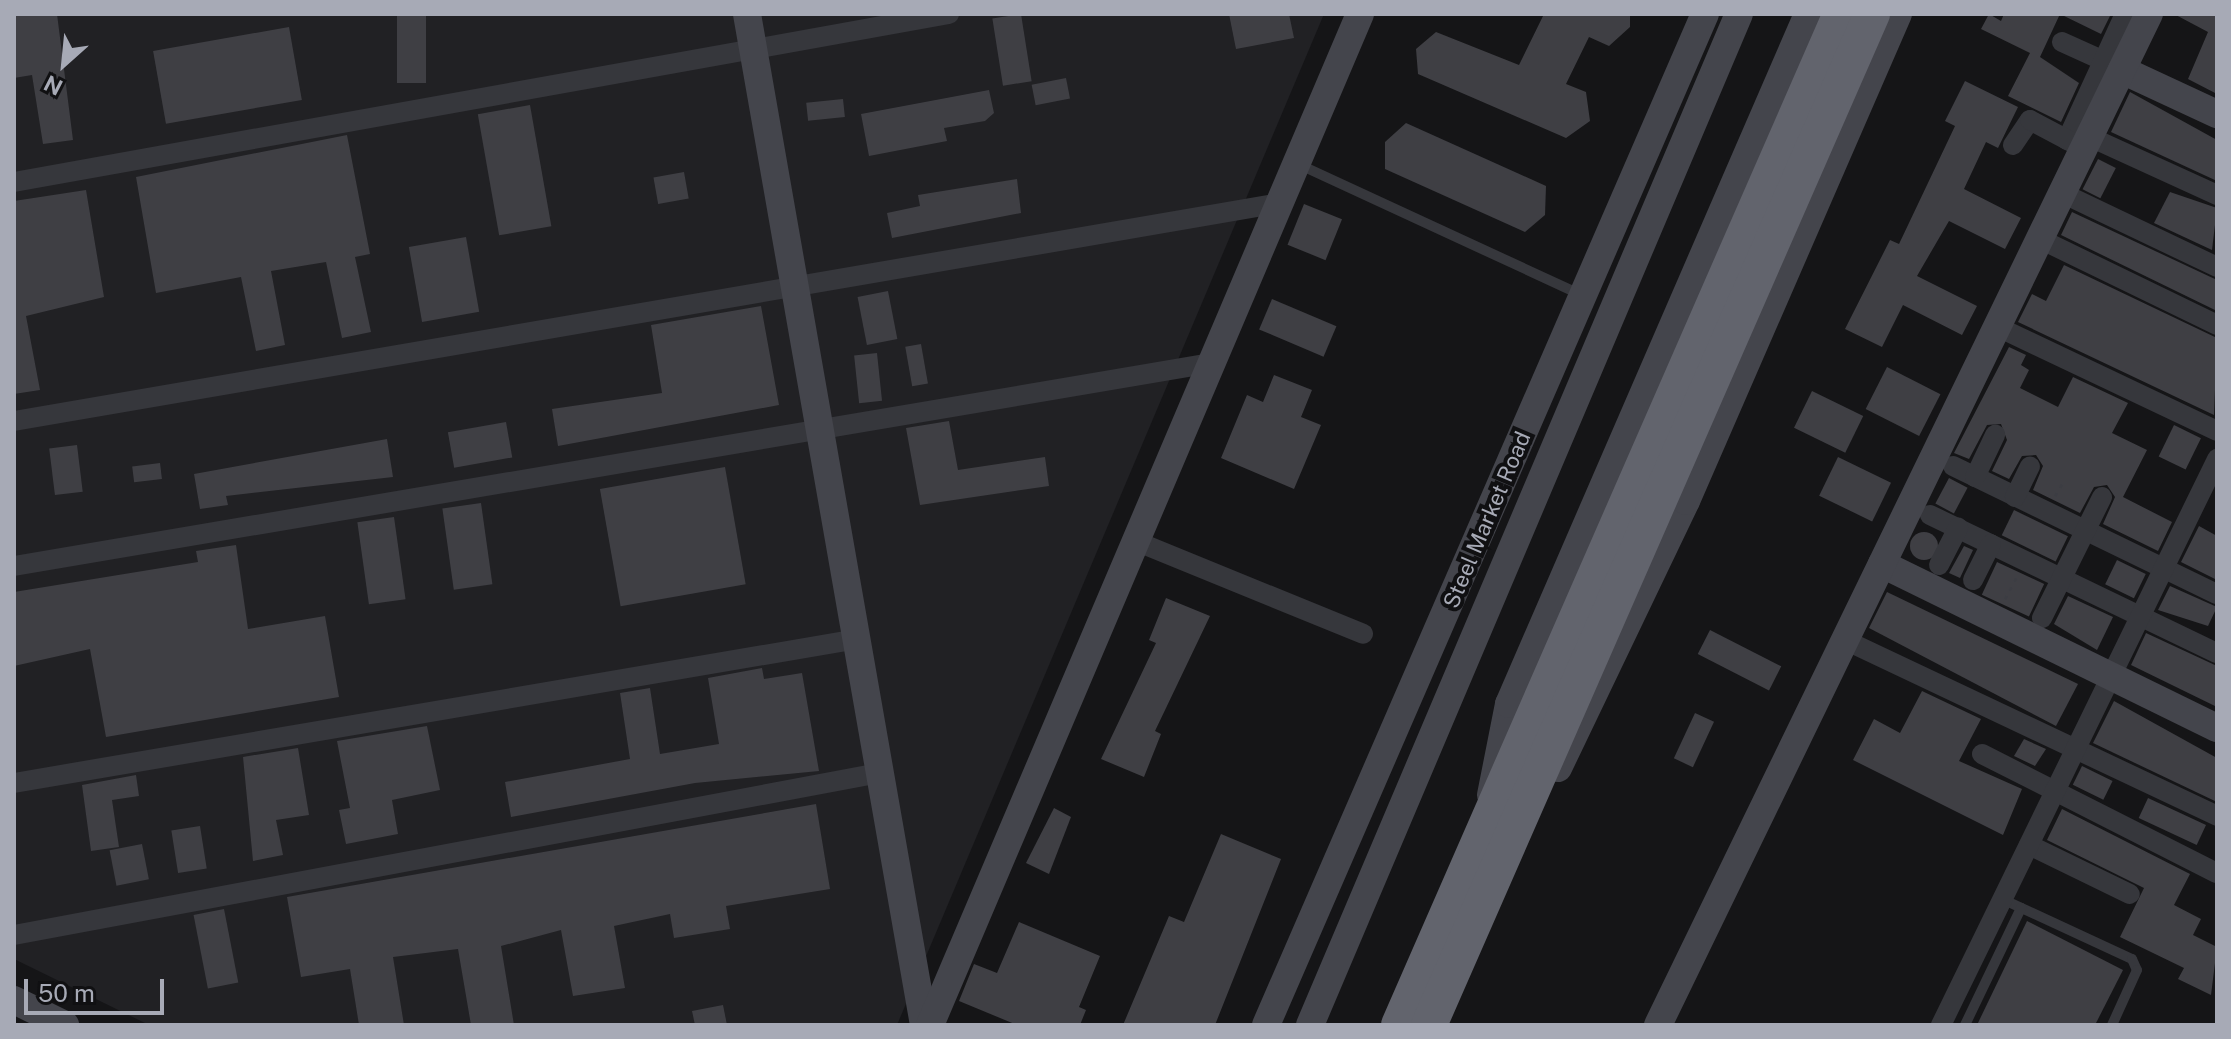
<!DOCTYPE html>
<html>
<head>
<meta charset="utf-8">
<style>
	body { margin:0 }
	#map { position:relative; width:2231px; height:1039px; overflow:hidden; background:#151517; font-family:"Public Sans",sans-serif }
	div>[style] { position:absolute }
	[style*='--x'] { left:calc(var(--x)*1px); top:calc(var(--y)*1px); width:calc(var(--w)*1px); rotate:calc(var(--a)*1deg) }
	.built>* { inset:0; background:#212124 }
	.building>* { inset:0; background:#3f3f44; transform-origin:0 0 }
	.round { border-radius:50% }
	.path>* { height:3px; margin-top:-1.5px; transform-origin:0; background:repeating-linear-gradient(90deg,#3c3d43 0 4px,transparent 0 10px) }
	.lane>* { height:10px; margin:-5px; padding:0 5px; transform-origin:5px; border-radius:5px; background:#36373c }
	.street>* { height:20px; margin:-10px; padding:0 10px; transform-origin:10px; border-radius:10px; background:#36373c }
	.secondary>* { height:28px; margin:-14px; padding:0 14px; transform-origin:14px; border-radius:14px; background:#44454c }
	.highway>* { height:36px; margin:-18px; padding:0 18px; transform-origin:18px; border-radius:18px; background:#62646d }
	span { translate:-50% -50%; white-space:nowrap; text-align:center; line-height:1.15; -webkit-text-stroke:8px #101012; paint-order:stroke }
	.street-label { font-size:22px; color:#a7aab6 }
	.frame { position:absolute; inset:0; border:16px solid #a7aab6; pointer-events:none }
	.north { position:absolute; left:24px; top:24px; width:80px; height:80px; -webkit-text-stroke:6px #101012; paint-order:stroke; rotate:207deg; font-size:22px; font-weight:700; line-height:32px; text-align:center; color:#a7aab6 }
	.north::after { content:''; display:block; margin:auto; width:28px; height:36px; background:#a7aab6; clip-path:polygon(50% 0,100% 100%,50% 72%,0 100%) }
	.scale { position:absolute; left:24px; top:979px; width:140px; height:36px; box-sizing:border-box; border:4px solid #a7aab6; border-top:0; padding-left:10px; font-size:24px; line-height:28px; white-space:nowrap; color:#a7aab6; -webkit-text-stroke:6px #101012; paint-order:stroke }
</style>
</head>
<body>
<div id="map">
	<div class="built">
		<i style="clip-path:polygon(14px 14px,1324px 14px,897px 1025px,149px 1025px,14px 959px)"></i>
	</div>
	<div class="building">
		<i style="clip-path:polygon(14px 14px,57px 14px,73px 140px,43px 144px,32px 75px,14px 78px)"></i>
		<i style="left:397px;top:14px;width:29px;height:69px"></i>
		<i style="left:1021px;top:14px;width:68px;height:29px;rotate:81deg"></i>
		<i style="clip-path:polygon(1229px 14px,1289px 14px,1294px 38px,1236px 49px)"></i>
		<i style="clip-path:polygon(1544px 14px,1630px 14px,1630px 27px,1609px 46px,1589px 37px,1566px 84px,1586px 92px,1590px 121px,1566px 138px,1418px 74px,1416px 49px,1436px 32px,1519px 65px)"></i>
		<i style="clip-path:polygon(1989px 14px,2001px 21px,2004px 14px,2111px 14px,2101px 34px,2060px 14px,2040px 57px,2079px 83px,2061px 122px,2008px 96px,2030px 53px,1981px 29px)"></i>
		<i style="clip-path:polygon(2174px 14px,2217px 14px,2217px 94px,2188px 79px,2208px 32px)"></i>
		<i style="left:289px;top:27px;width:74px;height:138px;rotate:80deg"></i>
		<i style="left:1066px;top:78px;width:21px;height:35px;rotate:79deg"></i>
		<i style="clip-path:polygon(1965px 81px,2018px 107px,1998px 148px,1986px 142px,1964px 189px,2021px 218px,2005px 249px,1949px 221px,1917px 276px,1977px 306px,1962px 335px,1903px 305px,1882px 347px,1845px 329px,1890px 240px,1899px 244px,1955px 126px,1945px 121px)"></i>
		<i style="clip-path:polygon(989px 90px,994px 113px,985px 121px,944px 128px,947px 141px,869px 156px,861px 114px)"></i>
		<i style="clip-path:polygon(2130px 92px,2217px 140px,2217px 181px,2111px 132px)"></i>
		<i style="left:843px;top:99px;width:18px;height:37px;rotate:84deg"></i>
		<i style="left:530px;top:105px;width:123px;height:53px;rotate:80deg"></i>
		<i style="clip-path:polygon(1406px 123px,1546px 186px,1545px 215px,1525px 232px,1385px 169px,1385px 142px)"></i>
		<i style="clip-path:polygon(347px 135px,370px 254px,355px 257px,371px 332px,342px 338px,326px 262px,271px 271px,285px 345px,256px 351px,241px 277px,156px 293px,136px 177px)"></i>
		<i style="left:2098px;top:159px;width:20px;height:34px;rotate:27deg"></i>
		<i style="left:684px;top:172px;width:27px;height:31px;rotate:80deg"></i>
		<i style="clip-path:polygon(1017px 179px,1021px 213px,892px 238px,887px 213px,920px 206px,918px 195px)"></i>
		<i style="clip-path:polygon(86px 190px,104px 297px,26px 316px,40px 390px,14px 394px,14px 201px)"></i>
		<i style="clip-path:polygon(2170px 192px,2217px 208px,2212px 250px,2154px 223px)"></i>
		<i style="left:1304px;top:204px;width:41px;height:44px;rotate:22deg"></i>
		<i style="clip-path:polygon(2072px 212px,2217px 280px,2217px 311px,2061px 235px)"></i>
		<i style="left:466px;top:237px;width:76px;height:58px;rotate:80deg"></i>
		<i style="clip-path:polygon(2064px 265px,2217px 338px,2214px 415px,2018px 322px,2032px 294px,2046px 301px)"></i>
		<i style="left:888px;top:291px;width:49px;height:31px;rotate:79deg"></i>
		<i style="left:1272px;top:299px;width:70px;height:33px;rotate:23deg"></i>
		<i style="clip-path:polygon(761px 306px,779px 405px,558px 446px,552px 409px,662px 393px,651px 325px)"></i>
		<i style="left:921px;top:344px;width:40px;height:16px;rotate:80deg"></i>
		<i style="clip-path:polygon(2009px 347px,2026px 355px,2021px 365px,2029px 370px,2020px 388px,2058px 407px,2073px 377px,2128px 403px,2112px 433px,2147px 450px,2123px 497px,2172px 522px,2158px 551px,2103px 524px,2115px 497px,2107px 485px,2094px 487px,2080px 513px,2033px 490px,2043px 466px,2036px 455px,2022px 456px,2009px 479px,1992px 471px,2007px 440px,2001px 424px,1987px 425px,1969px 459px,1954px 453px)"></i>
		<i style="left:877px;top:353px;width:48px;height:23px;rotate:84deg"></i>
		<i style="left:1887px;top:367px;width:60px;height:47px;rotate:27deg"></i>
		<i style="clip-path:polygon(1274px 375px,1312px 390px,1301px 417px,1321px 425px,1294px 489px,1221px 458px,1247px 395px,1263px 402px)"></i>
		<i style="left:1812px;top:391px;width:57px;height:41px;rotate:26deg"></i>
		<i style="clip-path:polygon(949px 421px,958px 470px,1045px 457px,1049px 486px,920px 505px,906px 428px)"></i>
		<i style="left:506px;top:422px;width:36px;height:59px;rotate:80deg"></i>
		<i style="left:2174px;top:425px;width:30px;height:35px;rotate:26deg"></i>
		<i style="clip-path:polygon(387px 439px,393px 477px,226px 496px,228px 505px,200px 509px,194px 474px)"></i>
		<i style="left:77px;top:445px;width:47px;height:28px;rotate:83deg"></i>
		<i style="left:1838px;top:457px;width:59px;height:43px;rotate:26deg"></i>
		<i style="left:160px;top:463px;width:16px;height:28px;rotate:83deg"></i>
		<i style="left:725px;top:467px;width:119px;height:127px;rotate:80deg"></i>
		<i style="left:1949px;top:478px;width:21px;height:29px;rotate:28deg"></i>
		<i style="left:481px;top:503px;width:82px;height:39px;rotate:82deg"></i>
		<i style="left:2014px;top:510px;width:60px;height:28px;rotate:26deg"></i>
		<i style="left:394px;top:517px;width:83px;height:37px;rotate:82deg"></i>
		<i style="clip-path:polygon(2199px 526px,2217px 536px,2217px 580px,2181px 562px)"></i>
		<i class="round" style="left:1910px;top:532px;width:28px;height:28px"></i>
		<i style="clip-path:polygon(236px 545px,248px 629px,325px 616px,339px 697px,106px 737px,90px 649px,14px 666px,14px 592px,198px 562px,196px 551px)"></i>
		<i style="clip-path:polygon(1964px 546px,1973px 550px,1960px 578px,1949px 573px)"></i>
		<i style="left:2117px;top:560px;width:32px;height:27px;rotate:26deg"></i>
		<i style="left:1997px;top:562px;width:52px;height:36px;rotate:25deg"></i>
		<i style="clip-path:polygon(2170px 586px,2217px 607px,2208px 626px,2158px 610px)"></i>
		<i style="clip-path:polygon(1887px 592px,2078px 684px,2056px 726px,1869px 628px)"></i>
		<i style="clip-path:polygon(2068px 596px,2113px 617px,2097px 650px,2054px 624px)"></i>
		<i style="clip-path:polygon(1166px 598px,1210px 616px,1155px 731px,1161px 734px,1144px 777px,1101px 759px,1156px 643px,1149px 640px)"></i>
		<i style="left:1710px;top:630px;width:80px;height:27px;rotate:27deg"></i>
		<i style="clip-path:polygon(2146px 633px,2217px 666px,2217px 707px,2131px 665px)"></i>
		<i style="clip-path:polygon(762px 668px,764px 679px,802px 673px,819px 771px,695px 783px,511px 817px,505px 782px,630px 759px,620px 693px,650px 688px,660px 754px,719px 744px,708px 678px)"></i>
		<i style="clip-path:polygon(1922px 691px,1981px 719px,1959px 761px,2022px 789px,2003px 835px,1853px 760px,1874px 719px,1900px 733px)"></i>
		<i style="clip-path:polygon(2114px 701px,2217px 758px,2217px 802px,2093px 743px)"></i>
		<i style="left:1695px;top:713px;width:21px;height:50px;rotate:25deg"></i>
		<i style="clip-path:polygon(427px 726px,440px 790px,392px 800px,398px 834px,346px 844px,339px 810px,350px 808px,337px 741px)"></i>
		<i style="clip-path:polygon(2024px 739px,2046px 749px,2035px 766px,2014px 756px)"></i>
		<i style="clip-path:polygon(298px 748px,309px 815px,276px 820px,283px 855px,253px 861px,243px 757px)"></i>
		<i style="left:2082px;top:766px;width:34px;height:21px;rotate:26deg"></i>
		<i style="clip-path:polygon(136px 775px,139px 796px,112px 800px,119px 847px,91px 851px,82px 785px)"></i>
		<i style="left:2148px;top:798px;width:64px;height:22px;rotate:25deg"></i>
		<i style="clip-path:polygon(816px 804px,830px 889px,726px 906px,730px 929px,674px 938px,670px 914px,614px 926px,625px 988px,573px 996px,561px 930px,501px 946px,514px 1025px,471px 1025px,458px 949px,393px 957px,404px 1025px,359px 1025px,350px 969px,301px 977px,287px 897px)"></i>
		<i style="clip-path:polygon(1054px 808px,1071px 817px,1049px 874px,1026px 863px)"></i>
		<i style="clip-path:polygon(2062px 809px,2190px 874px,2174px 905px,2201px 919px,2193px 935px,2217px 947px,2211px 995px,2178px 979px,2184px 968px,2120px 937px,2144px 888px,2047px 840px)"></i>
		<i style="left:200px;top:826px;width:43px;height:29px;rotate:81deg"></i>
		<i style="clip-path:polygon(1221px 834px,1281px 859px,1215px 1025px,1123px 1025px,1169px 916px,1184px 922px)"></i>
		<i style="left:142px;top:844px;width:36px;height:33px;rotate:79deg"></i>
		<i style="left:224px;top:909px;width:75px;height:31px;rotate:79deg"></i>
		<i style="clip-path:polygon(2027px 921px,2123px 970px,2095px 1025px,1977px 1025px)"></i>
		<i style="clip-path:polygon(1019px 922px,1100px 956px,1079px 1007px,1086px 1010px,1080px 1025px,1017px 1025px,959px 1001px,974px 964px,997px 973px)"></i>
		<i style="clip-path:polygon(723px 1005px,727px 1025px,695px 1025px,692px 1011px)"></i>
	</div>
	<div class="path">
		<i style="--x:2055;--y:496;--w:16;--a:-60"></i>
		<i style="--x:2005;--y:599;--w:24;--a:-62"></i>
	</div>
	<div class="lane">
		<i style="--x:1298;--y:164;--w:312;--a:24.8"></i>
		<i style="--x:2002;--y:899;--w:143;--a:24.8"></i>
		<i style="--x:2132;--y:959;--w:12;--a:66"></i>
		<i style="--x:2137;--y:970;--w:60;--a:114.4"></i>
		<i style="--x:1965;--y:1025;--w:130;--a:-64.4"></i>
	</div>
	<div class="street">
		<i style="--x:2062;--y:42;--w:58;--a:24.4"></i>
		<i style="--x:2090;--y:137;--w:140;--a:24.5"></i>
		<i style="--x:2067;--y:140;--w:139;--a:-65.3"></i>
		<i style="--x:2013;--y:145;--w:30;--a:-56"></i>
		<i style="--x:2030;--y:120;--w:53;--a:28"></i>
		<i style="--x:14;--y:182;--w:950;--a:-10.19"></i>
		<i style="--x:2062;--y:193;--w:172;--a:25.5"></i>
		<i style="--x:2040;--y:239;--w:197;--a:25.9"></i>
		<i style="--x:1998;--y:327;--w:242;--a:25.4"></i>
		<i style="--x:14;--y:421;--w:1285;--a:-9.77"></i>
		<i style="--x:1953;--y:466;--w:293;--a:25.9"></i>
		<i style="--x:1975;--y:477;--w:47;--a:-64.5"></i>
		<i style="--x:2015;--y:497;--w:34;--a:-64"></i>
		<i style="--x:1930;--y:515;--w:318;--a:25.7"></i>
		<i style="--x:1138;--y:542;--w:243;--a:22.2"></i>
		<i style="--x:1939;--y:565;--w:42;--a:-62.8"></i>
		<i style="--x:14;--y:566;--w:1215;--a:-9.62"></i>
		<i style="--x:1973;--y:580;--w:40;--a:-63.4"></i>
		<i style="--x:2042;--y:618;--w:135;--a:-63.6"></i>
		<i style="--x:1845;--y:640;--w:412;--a:25.3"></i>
		<i style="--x:1982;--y:754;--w:263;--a:26.9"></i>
		<i style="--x:14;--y:783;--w:855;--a:-9.69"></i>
		<i style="--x:2029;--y:845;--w:112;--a:25.9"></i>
		<i style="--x:14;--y:935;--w:881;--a:-10.6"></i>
		<i style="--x:1941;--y:1025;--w:630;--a:-64"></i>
	</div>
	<div class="secondary">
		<i style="--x:747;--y:14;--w:1026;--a:80.07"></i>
		<i style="--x:2122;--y:70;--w:105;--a:24.9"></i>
		<i style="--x:1882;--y:564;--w:373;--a:26.1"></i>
		<i style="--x:1558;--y:768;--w:296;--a:-64.4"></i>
		<i style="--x:1686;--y:501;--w:531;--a:-66.48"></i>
		<i style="--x:1491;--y:795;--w:93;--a:-78.8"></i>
		<i style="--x:1509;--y:704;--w:752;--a:-66.57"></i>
		<i style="--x:14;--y:1000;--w:57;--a:26.1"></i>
		<i style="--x:930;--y:1025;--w:1099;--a:-66.96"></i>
		<i style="--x:1266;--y:1025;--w:1102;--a:-66.53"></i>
		<i style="--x:1310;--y:1025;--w:1098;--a:-67.01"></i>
		<i style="--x:1658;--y:1025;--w:1124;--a:-64.1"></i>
	</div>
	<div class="highway">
		<i style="--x:1399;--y:1025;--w:1103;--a:-66.39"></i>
		<i style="--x:1429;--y:1025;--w:1104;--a:-66.34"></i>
	</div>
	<div class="street-label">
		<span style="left:1487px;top:520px;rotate:-67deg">Steel Market Road</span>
	</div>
	<div class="frame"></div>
	<div class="north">N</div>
	<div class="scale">50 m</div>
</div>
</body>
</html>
